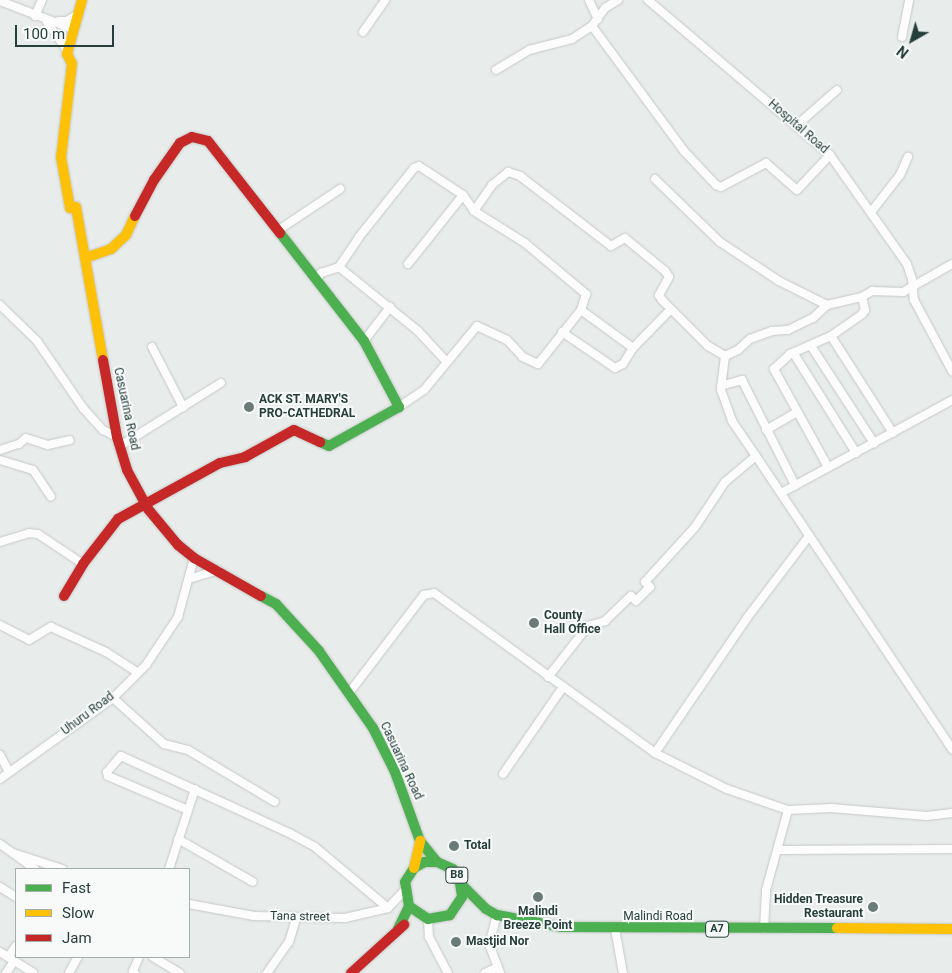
<!DOCTYPE html>
<html>
<head>
<meta charset="utf-8">
<style>
	body { margin:0 }
	#map { position:relative; width:952px; height:973px; overflow:hidden; background:#e8ecea; font-family:Roboto,sans-serif }
	div>[style] { position:absolute }
	[style*='--x'] { left:calc(var(--x)*1px); top:calc(var(--y)*1px); width:calc(var(--w)*1px); rotate:calc(var(--a)*1deg) }
	.roads { filter:drop-shadow(0 0 1px #c5c9c8) drop-shadow(0 0 1px #c5c9c8) }
	.street>* { height:8px; margin:-4px; padding:0 4px; transform-origin:4px; border-radius:4px; background:#fcfcfc }
	.fast>* { height:10px; margin:-5px; padding:0 5px; transform-origin:5px; border-radius:5px; background:#4caf50 }
	.slow>* { height:10px; margin:-5px; padding:0 5px; transform-origin:5px; border-radius:5px; background:#ffc107 }
	.jam>* { height:10px; margin:-5px; padding:0 5px; transform-origin:5px; border-radius:5px; background:#c62828 }
	.dots>* { width:14px; height:14px; translate:-50% -50%; box-sizing:border-box; border:2px solid #f7faf9; border-radius:50% }
	span { translate:-50% -50%; white-space:nowrap; text-align:center; line-height:1.15; -webkit-text-stroke:4px #f7faf9; paint-order:stroke }
	.shield-label span { padding:1px 4px; background:#f7faf9; border:1px solid; border-radius:4px; -webkit-text-stroke-width:0 }
	.shield-label { font-size:11px; color:#263f3b; font-weight:700 }
	.street-label { font-size:12px; color:#263f3b }
	.poi-label { font-size:12px; color:#263f3b; font-weight:700 }
	.left { translate:0 -50%; text-align:left }
	.right { translate:-100% -50%; text-align:right }
	.legend { position:absolute; left:15px; top:868px; width:175px; height:90px; box-sizing:border-box; background:#f7faf9; border:1px solid #a3afad; margin:0; padding:6px 9px; list-style:none; font-size:15px; color:#263f3b }
	.legend li { display:flex; align-items:center; gap:10px; height:25px }
	.legend b { width:25px; border:1px solid #a3afad }
	.north { position:absolute; left:887px; top:15px; width:50px; height:50px; -webkit-text-stroke:4px #f7faf9; paint-order:stroke; rotate:218deg; font-size:14px; font-weight:700; line-height:20px; text-align:center; color:#263f3b }
	.north::after { content:''; display:block; margin:auto; width:18px; height:22px; background:#263f3b; clip-path:polygon(50% 0,100% 100%,50% 72%,0 100%) }
	.scale { position:absolute; left:15px; top:25px; width:99px; height:22px; box-sizing:border-box; border:2px solid #263f3b; border-top:0; padding-left:6px; font-size:15px; line-height:18px; white-space:nowrap; color:#263f3b; -webkit-text-stroke:4px #f7faf9; paint-order:stroke }
</style>
</head>
<body>
<div id="map">
	<div class="roads">
		<div class="street">
			<i style="--x:589;--y:0;--w:21;--a:65"></i>
			<i style="--x:618;--y:0;--w:15;--a:148"></i>
			<i style="--x:605;--y:8;--w:22;--a:126"></i>
			<i style="--x:592;--y:26;--w:155;--a:53.6"></i>
			<i style="--x:684;--y:151;--w:47;--a:46.7"></i>
			<i style="--x:716;--y:185;--w:5;--a:22"></i>
			<i style="--x:721;--y:187;--w:51;--a:-28.1"></i>
			<i style="--x:766;--y:163;--w:41;--a:41.1"></i>
			<i style="--x:797;--y:190;--w:48;--a:-46.7"></i>
			<i style="--x:648;--y:0;--w:239;--a:40.4"></i>
			<i style="--x:830;--y:155;--w:133;--a:54.8"></i>
			<i style="--x:907;--y:264;--w:16;--a:72"></i>
			<i style="--x:912;--y:279;--w:21;--a:85"></i>
			<i style="--x:914;--y:300;--w:81;--a:61.8"></i>
			<i style="--x:0;--y:1;--w:78;--a:21"></i>
			<i style="--x:35;--y:16;--w:17;--a:-66"></i>
			<i style="--x:59;--y:21;--w:8;--a:0"></i>
			<i style="--x:67;--y:21;--w:13;--a:-32"></i>
			<i style="--x:47;--y:22;--w:37;--a:55"></i>
			<i style="--x:363;--y:32;--w:39;--a:-55"></i>
			<i style="--x:902;--y:37;--w:38;--a:-79"></i>
			<i style="--x:496;--y:70;--w:39;--a:-31"></i>
			<i style="--x:529;--y:50;--w:44;--a:-14.3"></i>
			<i style="--x:572;--y:39;--w:24;--a:-33"></i>
			<i style="--x:797;--y:125;--w:53;--a:-41.2"></i>
			<i style="--x:655;--y:179;--w:91;--a:44.1"></i>
			<i style="--x:720;--y:242;--w:71;--a:33.5"></i>
			<i style="--x:779;--y:281;--w:54;--a:26.6"></i>
			<i style="--x:474;--y:211;--w:32;--a:-55"></i>
			<i style="--x:492;--y:185;--w:21;--a:-39"></i>
			<i style="--x:508;--y:172;--w:13;--a:18"></i>
			<i style="--x:520;--y:176;--w:115;--a:37.6"></i>
			<i style="--x:611;--y:246;--w:16;--a:-30"></i>
			<i style="--x:625;--y:238;--w:52;--a:39.5"></i>
			<i style="--x:665;--y:271;--w:7;--a:56"></i>
			<i style="--x:669;--y:277;--w:21;--a:119"></i>
			<i style="--x:659;--y:295;--w:6;--a:59"></i>
			<i style="--x:662;--y:300;--w:65;--a:45"></i>
			<i style="--x:708;--y:346;--w:20;--a:30"></i>
			<i style="--x:725;--y:356;--w:14;--a:-25"></i>
			<i style="--x:738;--y:350;--w:16;--a:-43"></i>
			<i style="--x:750;--y:339;--w:23;--a:-20"></i>
			<i style="--x:772;--y:331;--w:16;--a:-4"></i>
			<i style="--x:788;--y:330;--w:28;--a:-26"></i>
			<i style="--x:813;--y:318;--w:19;--a:-43"></i>
			<i style="--x:827;--y:305;--w:36;--a:-13"></i>
			<i style="--x:862;--y:297;--w:12;--a:-31"></i>
			<i style="--x:872;--y:291;--w:31;--a:2"></i>
			<i style="--x:903;--y:292;--w:56;--a:-29.7"></i>
			<i style="--x:871;--y:212;--w:47;--a:-51.9"></i>
			<i style="--x:900;--y:175;--w:20;--a:-66"></i>
			<i style="--x:277;--y:231;--w:76;--a:-33.7"></i>
			<i style="--x:408;--y:264;--w:88;--a:-51.4"></i>
			<i style="--x:339;--y:267;--w:36;--a:-56"></i>
			<i style="--x:359;--y:237;--w:88;--a:-51.4"></i>
			<i style="--x:414;--y:168;--w:5;--a:-22"></i>
			<i style="--x:419;--y:166;--w:53;--a:33.4"></i>
			<i style="--x:463;--y:195;--w:19;--a:55"></i>
			<i style="--x:474;--y:211;--w:60;--a:32.1"></i>
			<i style="--x:525;--y:243;--w:80;--a:39.9"></i>
			<i style="--x:586;--y:294;--w:17;--a:107"></i>
			<i style="--x:581;--y:310;--w:69;--a:128.5"></i>
			<i style="--x:538;--y:364;--w:17;--a:-155"></i>
			<i style="--x:523;--y:357;--w:23;--a:-133"></i>
			<i style="--x:507;--y:340;--w:33;--a:-155"></i>
			<i style="--x:477;--y:326;--w:83;--a:129.6"></i>
			<i style="--x:424;--y:390;--w:30;--a:146"></i>
			<i style="--x:316;--y:280;--w:9;--a:-54"></i>
			<i style="--x:321;--y:273;--w:19;--a:-18"></i>
			<i style="--x:339;--y:267;--w:102;--a:39"></i>
			<i style="--x:418;--y:331;--w:42;--a:46.9"></i>
			<i style="--x:0;--y:305;--w:52;--a:44.2"></i>
			<i style="--x:37;--y:341;--w:81;--a:55.5"></i>
			<i style="--x:83;--y:408;--w:30;--a:48"></i>
			<i style="--x:103;--y:430;--w:16;--a:27"></i>
			<i style="--x:581;--y:310;--w:64;--a:36.2"></i>
			<i style="--x:562;--y:332;--w:64;--a:34.2"></i>
			<i style="--x:615;--y:368;--w:9;--a:-27"></i>
			<i style="--x:623;--y:364;--w:19;--a:-58"></i>
			<i style="--x:633;--y:348;--w:54;--a:-45.7"></i>
			<i style="--x:831;--y:336;--w:115;--a:57.4"></i>
			<i style="--x:364;--y:341;--w:43;--a:-52.6"></i>
			<i style="--x:811;--y:346;--w:116;--a:57"></i>
			<i style="--x:152;--y:347;--w:68;--a:62.7"></i>
			<i style="--x:794;--y:354;--w:117;--a:57.9"></i>
			<i style="--x:725;--y:356;--w:34;--a:97"></i>
			<i style="--x:721;--y:390;--w:33;--a:70"></i>
			<i style="--x:732;--y:421;--w:42;--a:55.6"></i>
			<i style="--x:721;--y:386;--w:22;--a:-16"></i>
			<i style="--x:742;--y:380;--w:118;--a:63.2"></i>
			<i style="--x:766;--y:430;--w:36;--a:-30"></i>
			<i style="--x:120;--y:446;--w:119;--a:-32"></i>
			<i style="--x:0;--y:450;--w:20;--a:-18"></i>
			<i style="--x:19;--y:444;--w:9;--a:-41"></i>
			<i style="--x:26;--y:438;--w:23;--a:18"></i>
			<i style="--x:48;--y:445;--w:22;--a:-13"></i>
			<i style="--x:0;--y:460;--w:34;--a:17"></i>
			<i style="--x:33;--y:470;--w:32;--a:56"></i>
			<i style="--x:828;--y:467;--w:112;--a:-118.9"></i>
			<i style="--x:774;--y:369;--w:22;--a:-43"></i>
			<i style="--x:790;--y:354;--w:45;--a:-23.7"></i>
			<i style="--x:831;--y:336;--w:38;--a:-35"></i>
			<i style="--x:862;--y:314;--w:5;--a:-53"></i>
			<i style="--x:865;--y:310;--w:13;--a:-103"></i>
			<i style="--x:781;--y:493;--w:195;--a:-28.5"></i>
			<i style="--x:0;--y:542;--w:30;--a:-17"></i>
			<i style="--x:29;--y:533;--w:9;--a:6"></i>
			<i style="--x:38;--y:534;--w:54;--a:33.7"></i>
			<i style="--x:192;--y:578;--w:27;--a:-17"></i>
			<i style="--x:0;--y:625;--w:33;--a:27"></i>
			<i style="--x:29;--y:640;--w:26;--a:-31"></i>
			<i style="--x:51;--y:627;--w:60;--a:24.4"></i>
			<i style="--x:106;--y:652;--w:38;--a:33"></i>
			<i style="--x:548;--y:677;--w:65;--a:-51.9"></i>
			<i style="--x:588;--y:626;--w:18;--a:-16"></i>
			<i style="--x:605;--y:621;--w:36;--a:-44"></i>
			<i style="--x:631;--y:596;--w:7;--a:45"></i>
			<i style="--x:636;--y:601;--w:20;--a:-45"></i>
			<i style="--x:650;--y:587;--w:7;--a:-135"></i>
			<i style="--x:645;--y:582;--w:74;--a:-47.7"></i>
			<i style="--x:695;--y:527;--w:54;--a:-56.3"></i>
			<i style="--x:725;--y:482;--w:40;--a:-40"></i>
			<i style="--x:756;--y:456;--w:353;--a:56.2"></i>
			<i style="--x:349;--y:693;--w:123;--a:-52.6"></i>
			<i style="--x:424;--y:595;--w:10;--a:-11"></i>
			<i style="--x:434;--y:593;--w:273;--a:35.9"></i>
			<i style="--x:655;--y:753;--w:80;--a:26.6"></i>
			<i style="--x:727;--y:789;--w:65;--a:19"></i>
			<i style="--x:788;--y:810;--w:43;--a:-2.7"></i>
			<i style="--x:831;--y:808;--w:96;--a:4.8"></i>
			<i style="--x:927;--y:816;--w:25;--a:-7"></i>
			<i style="--x:113;--y:698;--w:69;--a:42"></i>
			<i style="--x:164;--y:744;--w:25;--a:14"></i>
			<i style="--x:188;--y:750;--w:101;--a:30.9"></i>
			<i style="--x:655;--y:753;--w:163;--a:-55.7"></i>
			<i style="--x:747;--y:618;--w:103;--a:-52.9"></i>
			<i style="--x:0;--y:755;--w:19;--a:62"></i>
			<i style="--x:503;--y:774;--w:106;--a:-55.4"></i>
			<i style="--x:0;--y:779;--w:139;--a:-35.6"></i>
			<i style="--x:113;--y:698;--w:47;--a:-45"></i>
			<i style="--x:146;--y:665;--w:58;--a:-56.3"></i>
			<i style="--x:178;--y:617;--w:61;--a:-74.8"></i>
			<i style="--x:188;--y:810;--w:87;--a:-157"></i>
			<i style="--x:108;--y:776;--w:4;--a:-104"></i>
			<i style="--x:107;--y:772;--w:21;--a:-49"></i>
			<i style="--x:121;--y:756;--w:187;--a:24.6"></i>
			<i style="--x:291;--y:834;--w:27;--a:28"></i>
			<i style="--x:315;--y:847;--w:95;--a:39.9"></i>
			<i style="--x:178;--y:839;--w:86;--a:29.8"></i>
			<i style="--x:0;--y:844;--w:43;--a:35.5"></i>
			<i style="--x:779;--y:850;--w:173;--a:-0.3"></i>
			<i style="--x:13;--y:853;--w:52;--a:18.1"></i>
			<i style="--x:169;--y:869;--w:84;--a:-72"></i>
			<i style="--x:0;--y:887;--w:19;--a:32"></i>
			<i style="--x:189;--y:904;--w:66;--a:10.5"></i>
			<i style="--x:254;--y:916;--w:91;--a:1.3"></i>
			<i style="--x:345;--y:918;--w:44;--a:-13.1"></i>
			<i style="--x:388;--y:908;--w:23;--a:-47"></i>
			<i style="--x:497;--y:915;--w:30;--a:105"></i>
			<i style="--x:489;--y:944;--w:31;--a:69"></i>
			<i style="--x:428;--y:919;--w:18;--a:87"></i>
			<i style="--x:429;--y:937;--w:41;--a:62.2"></i>
			<i style="--x:615;--y:929;--w:45;--a:79.7"></i>
			<i style="--x:764;--y:929;--w:39;--a:-87"></i>
			<i style="--x:766;--y:890;--w:83;--a:-74.6"></i>
			<i style="--x:0;--y:952;--w:39;--a:32"></i>
			<i style="--x:8;--y:957;--w:14;--a:-54"></i>
			<i style="--x:153;--y:957;--w:31;--a:31"></i>
			<i style="--x:6;--y:973;--w:14;--a:-56"></i>
			<i style="--x:69;--y:973;--w:18;--a:-61"></i>
			<i style="--x:135;--y:973;--w:3;--a:-135"></i>
			<i style="--x:133;--y:971;--w:15;--a:-67"></i>
			<i style="--x:267;--y:973;--w:38;--a:-55"></i>
			<i style="--x:289;--y:942;--w:24;--a:-73"></i>
			<i style="--x:485;--y:973;--w:12;--a:-24"></i>
		</div>
		<div class="fast">
			<i style="--x:280;--y:233;--w:137;--a:52.1"></i>
			<i style="--x:364;--y:341;--w:75;--a:62.1"></i>
			<i style="--x:399;--y:407;--w:80;--a:150.9"></i>
			<i style="--x:329;--y:446;--w:10;--a:-156"></i>
			<i style="--x:261;--y:596;--w:17;--a:28"></i>
			<i style="--x:276;--y:604;--w:64;--a:47.5"></i>
			<i style="--x:319;--y:651;--w:94;--a:55"></i>
			<i style="--x:373;--y:728;--w:49;--a:63.4"></i>
			<i style="--x:395;--y:772;--w:73;--a:70.1"></i>
			<i style="--x:420;--y:841;--w:27;--a:51"></i>
			<i style="--x:462;--y:885;--w:34;--a:45"></i>
			<i style="--x:486;--y:909;--w:13;--a:29"></i>
			<i style="--x:497;--y:915;--w:65;--a:10.6"></i>
			<i style="--x:561;--y:927;--w:276;--a:0.2"></i>
			<i style="--x:398;--y:929;--w:25;--a:-64"></i>
			<i style="--x:409;--y:906;--w:24;--a:-99"></i>
			<i style="--x:405;--y:882;--w:17;--a:-57"></i>
			<i style="--x:414;--y:868;--w:13;--a:-29"></i>
			<i style="--x:425;--y:862;--w:12;--a:0"></i>
			<i style="--x:437;--y:862;--w:17;--a:24"></i>
			<i style="--x:453;--y:869;--w:10;--a:53"></i>
			<i style="--x:459;--y:877;--w:20;--a:81"></i>
			<i style="--x:462;--y:897;--w:22;--a:124"></i>
			<i style="--x:450;--y:915;--w:22;--a:170"></i>
			<i style="--x:428;--y:919;--w:23;--a:-146"></i>
		</div>
		<div class="slow">
			<i style="--x:82;--y:0;--w:56;--a:105.5"></i>
			<i style="--x:67;--y:54;--w:11;--a:63"></i>
			<i style="--x:72;--y:64;--w:94;--a:96.7"></i>
			<i style="--x:61;--y:157;--w:52;--a:80"></i>
			<i style="--x:70;--y:208;--w:6;--a:-9"></i>
			<i style="--x:76;--y:207;--w:155;--a:80"></i>
			<i style="--x:85;--y:258;--w:28;--a:-19"></i>
			<i style="--x:111;--y:249;--w:21;--a:-43"></i>
			<i style="--x:126;--y:235;--w:21;--a:-65"></i>
			<i style="--x:414;--y:868;--w:28;--a:-77"></i>
			<i style="--x:837;--y:928;--w:115;--a:0.5"></i>
		</div>
		<div class="jam">
			<i style="--x:135;--y:216;--w:41;--a:-62.2"></i>
			<i style="--x:154;--y:180;--w:45;--a:-54.9"></i>
			<i style="--x:180;--y:143;--w:13;--a:-27"></i>
			<i style="--x:192;--y:137;--w:16;--a:14"></i>
			<i style="--x:208;--y:141;--w:117;--a:52"></i>
			<i style="--x:103;--y:360;--w:78;--a:79.7"></i>
			<i style="--x:117;--y:437;--w:34;--a:73"></i>
			<i style="--x:127;--y:470;--w:44;--a:61.7"></i>
			<i style="--x:148;--y:509;--w:47;--a:50.2"></i>
			<i style="--x:178;--y:545;--w:21;--a:39"></i>
			<i style="--x:194;--y:558;--w:77;--a:29.6"></i>
			<i style="--x:64;--y:596;--w:37;--a:-59"></i>
			<i style="--x:83;--y:564;--w:57;--a:-52.1"></i>
			<i style="--x:118;--y:519;--w:116;--a:-28.8"></i>
			<i style="--x:220;--y:463;--w:26;--a:-13"></i>
			<i style="--x:245;--y:457;--w:56;--a:-28.9"></i>
			<i style="--x:294;--y:430;--w:29;--a:25"></i>
			<i style="--x:351;--y:973;--w:72;--a:-42.2"></i>
		</div>
	</div>
	<div class="dots">
		<i style="left:249px;top:407px;background:#6a7c78"></i>
		<i style="left:534px;top:623px;background:#6a7c78"></i>
		<i style="left:454px;top:846px;background:#6a7c78"></i>
		<i style="left:538px;top:897px;background:#6a7c78"></i>
		<i style="left:873px;top:907px;background:#6a7c78"></i>
		<i style="left:456px;top:942px;background:#6a7c78"></i>
	</div>
	<div class="shield-label">
		<span style="left:457px;top:875px">B8</span>
		<span style="left:717px;top:929px">A7</span>
	</div>
	<div class="street-label">
		<span style="left:798px;top:127px;rotate:41deg">Hospital Road</span>
		<span style="left:126px;top:409px;rotate:78deg">Casuarina Road</span>
		<span style="left:88px;top:714px;rotate:-37deg">Uhuru Road</span>
		<span style="left:401px;top:761px;rotate:65deg">Casuarina Road</span>
		<span style="left:300px;top:917px;rotate:1deg">Tana street</span>
		<span style="left:658px;top:917px">Malindi Road</span>
	</div>
	<div class="poi-label">
		<span class="left" style="left:259px;top:407px">ACK ST. MARY'S<br>PRO-CATHEDRAL</span>
		<span class="left" style="left:544px;top:623px">County<br>Hall Office</span>
		<span class="left" style="left:464px;top:846px">Total</span>
		<span class="right" style="left:863px;top:907px">Hidden Treasure<br>Restaurant</span>
		<span style="left:538px;top:919px">Malindi<br>Breeze Point</span>
		<span class="left" style="left:466px;top:942px">Mastjid Nor</span>
	</div>
	<ul class="legend">
	<li><b style="height:6px;background:#4caf50"></b>Fast</li>
	<li><b style="height:6px;background:#ffc107"></b>Slow</li>
	<li><b style="height:6px;background:#c62828"></b>Jam</li>
	</ul>
	<div class="north">N</div>
	<div class="scale">100 m</div>
</div>
</body>
</html>
